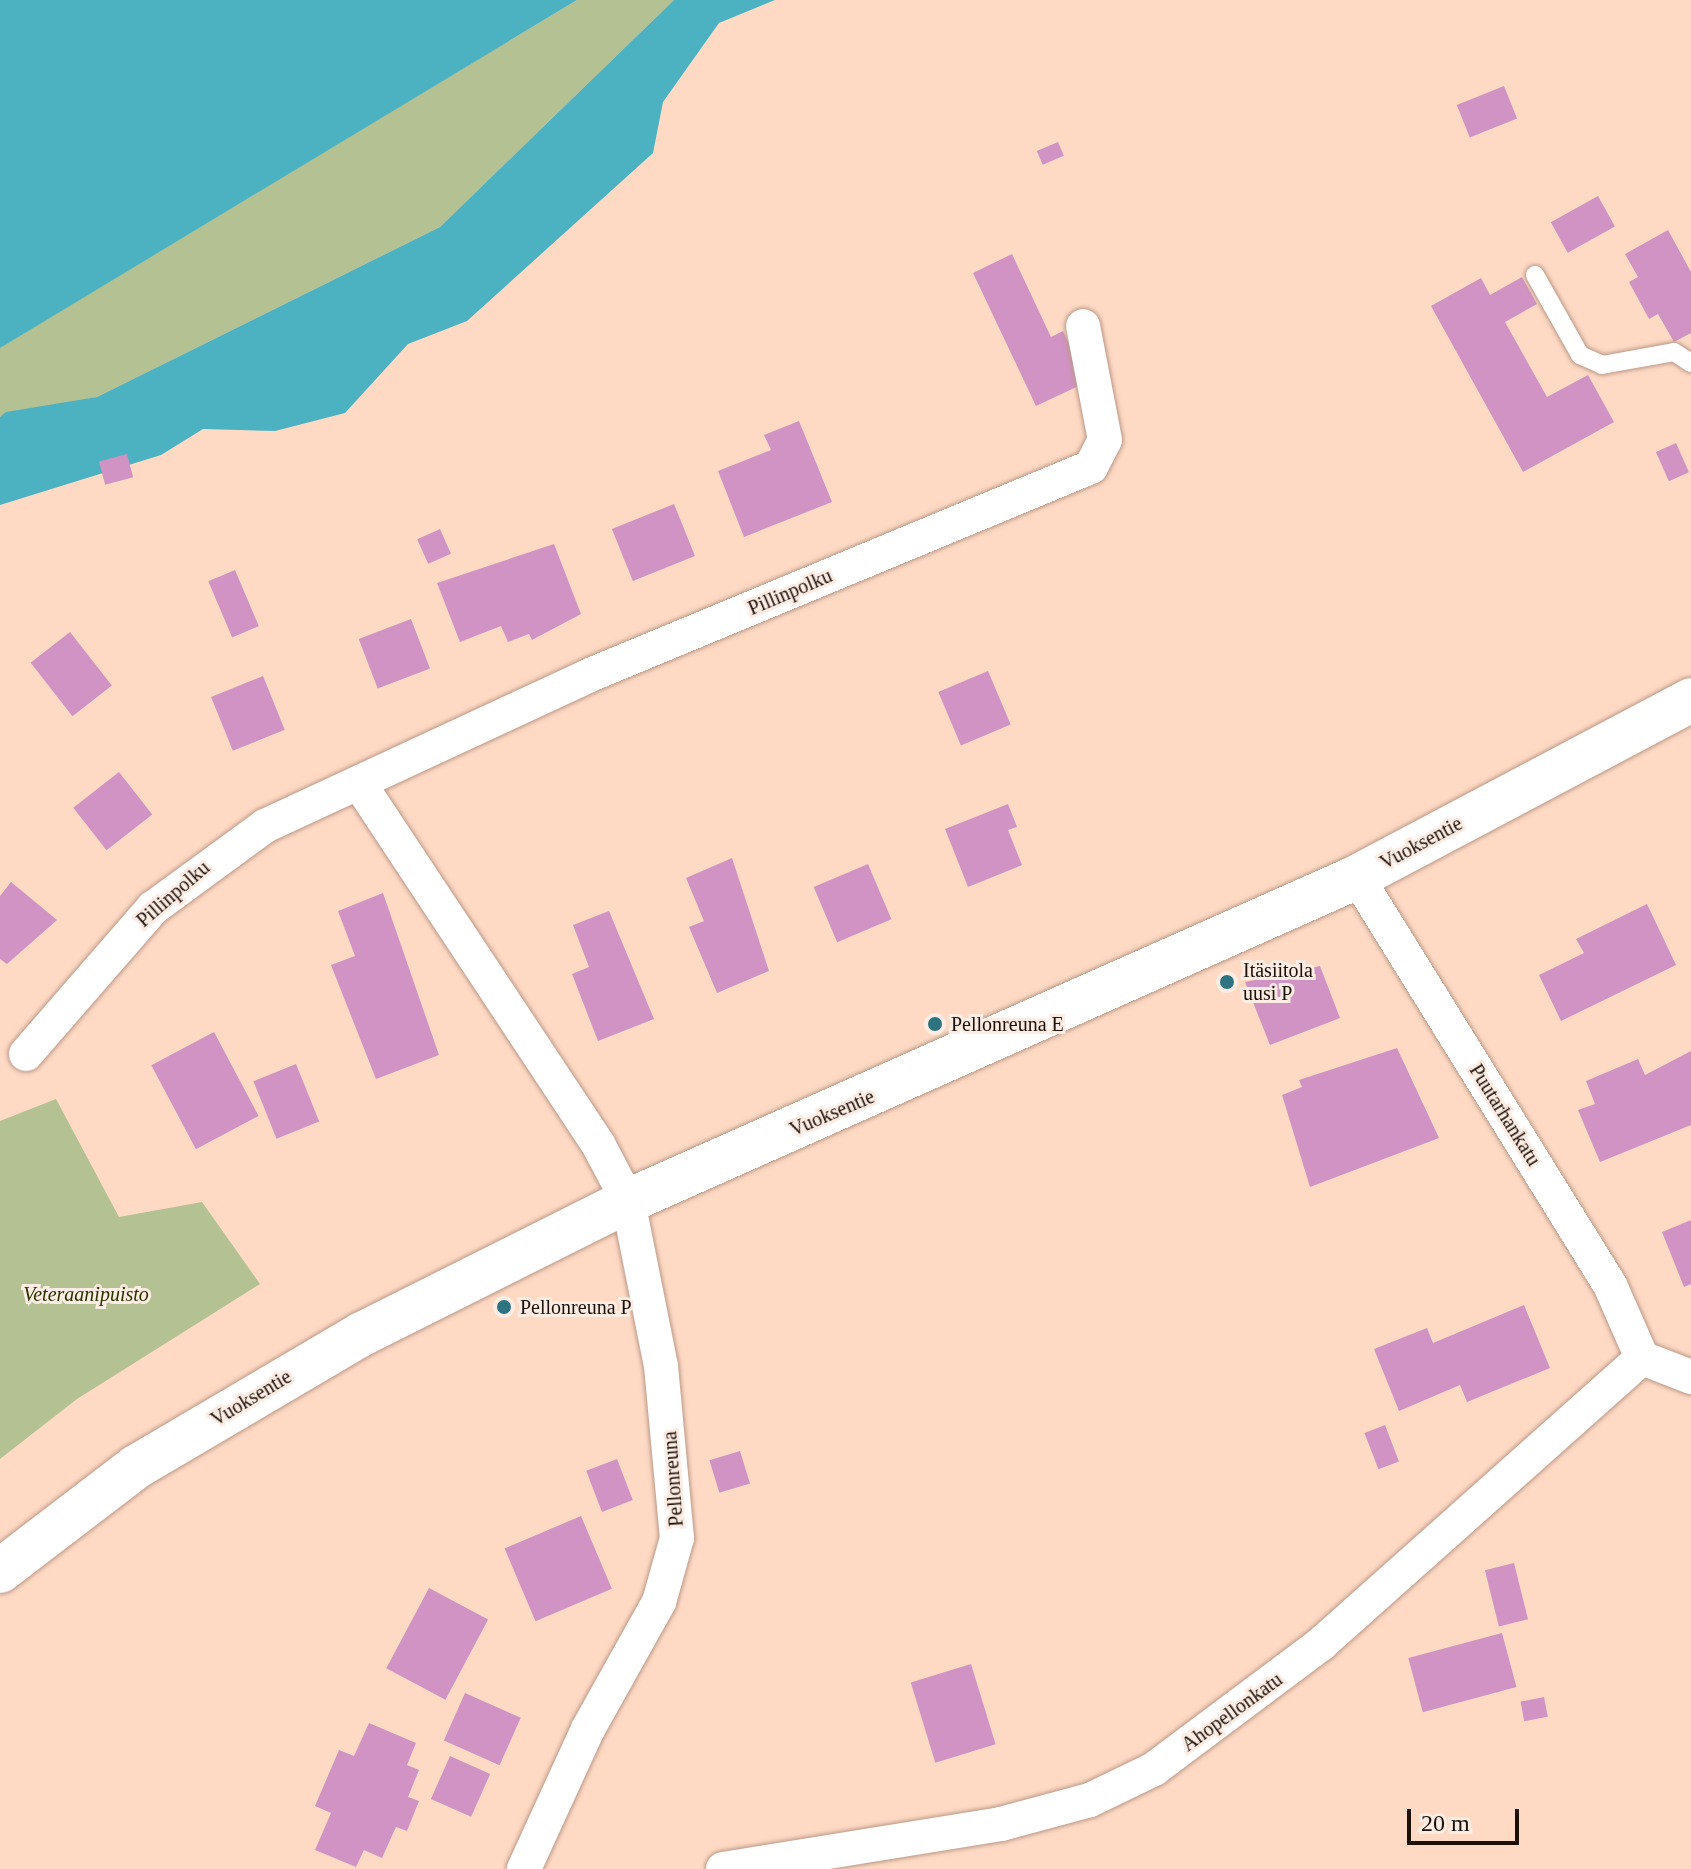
<!DOCTYPE html>
<html>
<head>
<meta charset="utf-8">
<style>
	body { margin:0 }
	#map { position:relative; width:1691px; height:1869px; overflow:hidden; background:#fedac5; font-family:"Times New Roman",serif }
	div>[style] { position:absolute }
	[style*='--x'] { left:calc(var(--x)*1px); top:calc(var(--y)*1px); width:calc(var(--w)*1px); rotate:calc(var(--a)*1deg) }
	.green>* { inset:0; background:#b3c193 }
	.water>* { inset:0; background:#4cb2c1 }
	.building>* { inset:0; background:#d093c3; transform-origin:0 0 }
	.roads { filter:drop-shadow(0 0 2px #bb9986) drop-shadow(0 0 2px #bb9986) }
	.lane>* { height:18px; margin:-9px; padding:0 9px; transform-origin:9px; border-radius:9px; background:#fff }
	.street>* { height:34px; margin:-17px; padding:0 17px; transform-origin:17px; border-radius:17px; background:#fff }
	.secondary>* { height:44px; margin:-22px; padding:0 22px; transform-origin:22px; border-radius:22px; background:#fff }
	.dots>* { width:22px; height:22px; translate:-50% -50%; box-sizing:border-box; border:4px solid #fbece4; border-radius:50% }
	span { translate:-50% -50%; white-space:nowrap; text-align:center; line-height:1.15; -webkit-text-stroke:6px #fbece4; paint-order:stroke }
	.street-label { font-size:20px; color:#1d1009 }
	.poi-label { font-size:20px; color:#1d1009 }
	.left { translate:0 -50%; text-align:left }
	.park-label { font-size:20px; color:#283300; font-style:italic }
	.scale { position:absolute; left:1407px; top:1809px; width:112px; height:36px; box-sizing:border-box; border:4px solid #1d1009; border-top:0; padding-left:10px; font-size:24px; line-height:28px; white-space:nowrap; color:#1d1009; -webkit-text-stroke:6px #fbece4; paint-order:stroke }
</style>
</head>
<body>
<div id="map">
	<div class="green">
		<i style="clip-path:polygon(577px 0,674px 0,440px 227px,97px 397px,0 417px,0 348px,7px 343px)"></i>
		<i style="clip-path:polygon(56px 1099px,119px 1217px,202px 1202px,260px 1284px,77px 1399px,0 1459px,0 1121px)"></i>
	</div>
	<div class="water">
		<i style="clip-path:polygon(0 0,577px 0,0 348px)"></i>
		<i style="clip-path:polygon(674px 0,775px 0,719px 23px,663px 102px,653px 153px,467px 321px,408px 344px,345px 413px,275px 431px,203px 429px,161px 455px,0 505px,0 417px,6px 412px,97px 397px,440px 227px)"></i>
	</div>
	<div class="building">
		<i style="left:1504px;top:86px;width:35px;height:51px;rotate:68deg"></i>
		<i style="left:1058px;top:142px;width:15px;height:23px;rotate:67deg"></i>
		<i style="left:1598px;top:196px;width:35px;height:54px;rotate:61deg"></i>
		<i style="clip-path:polygon(1668px 230px,1691px 272px,1691px 333px,1674px 342px,1658px 314px,1649px 319px,1629px 282px,1638px 277px,1625px 254px)"></i>
		<i style="clip-path:polygon(1012px 254px,1051px 337px,1063px 331px,1087px 382px,1036px 406px,973px 273px)"></i>
		<i style="clip-path:polygon(1522px 277px,1537px 304px,1505px 322px,1547px 397px,1588px 375px,1614px 422px,1523px 472px,1431px 306px,1481px 278px,1490px 295px)"></i>
		<i style="clip-path:polygon(799px 421px,832px 502px,744px 537px,718px 471px,771px 450px,764px 435px)"></i>
		<i style="left:1676px;top:443px;width:32px;height:22px;rotate:66deg"></i>
		<i style="left:127px;top:454px;width:24px;height:29px;rotate:75deg"></i>
		<i style="left:674px;top:504px;width:56px;height:67px;rotate:68deg"></i>
		<i style="left:440px;top:529px;width:27px;height:25px;rotate:66deg"></i>
		<i style="clip-path:polygon(554px 544px,581px 614px,532px 640px,529px 634px,508px 642px,501px 626px,460px 642px,437px 583px)"></i>
		<i style="left:235px;top:570px;width:61px;height:29px;rotate:67deg"></i>
		<i style="left:411px;top:619px;width:53px;height:56px;rotate:69deg"></i>
		<i style="left:70px;top:632px;width:68px;height:50px;rotate:52deg"></i>
		<i style="left:988px;top:671px;width:58px;height:54px;rotate:67deg"></i>
		<i style="left:263px;top:676px;width:58px;height:56px;rotate:68deg"></i>
		<i style="left:119px;top:772px;width:54px;height:58px;rotate:52deg"></i>
		<i style="clip-path:polygon(1008px 804px,1017px 827px,1008px 830px,1022px 865px,968px 887px,945px 829px)"></i>
		<i style="clip-path:polygon(732px 858px,769px 971px,717px 993px,689px 927px,704px 921px,686px 878px)"></i>
		<i style="left:868px;top:864px;width:60px;height:59px;rotate:67deg"></i>
		<i style="clip-path:polygon(11px 882px,57px 920px,7px 964px,0 959px,0 896px)"></i>
		<i style="clip-path:polygon(383px 893px,439px 1055px,376px 1079px,331px 965px,355px 956px,338px 911px)"></i>
		<i style="clip-path:polygon(1647px 904px,1676px 965px,1561px 1021px,1539px 975px,1584px 953px,1576px 939px)"></i>
		<i style="clip-path:polygon(609px 911px,654px 1019px,598px 1041px,572px 974px,589px 967px,573px 925px)"></i>
		<i style="clip-path:polygon(1320px 966px,1340px 1018px,1270px 1045px,1245px 982px)"></i>
		<i style="left:214px;top:1032px;width:95px;height:71px;rotate:62deg"></i>
		<i style="clip-path:polygon(1397px 1048px,1439px 1138px,1310px 1187px,1282px 1095px,1302px 1087px,1299px 1080px)"></i>
		<i style="clip-path:polygon(1691px 1051px,1691px 1125px,1600px 1162px,1578px 1110px,1595px 1104px,1586px 1081px,1638px 1059px,1645px 1075px)"></i>
		<i style="left:296px;top:1064px;width:62px;height:46px;rotate:68deg"></i>
		<i style="clip-path:polygon(1691px 1220px,1691px 1284px,1684px 1287px,1662px 1232px)"></i>
		<i style="clip-path:polygon(1524px 1305px,1550px 1368px,1467px 1402px,1460px 1385px,1399px 1411px,1374px 1349px,1427px 1328px,1433px 1343px)"></i>
		<i style="left:1385px;top:1425px;width:39px;height:22px;rotate:69deg"></i>
		<i style="left:740px;top:1451px;width:34px;height:32px;rotate:73deg"></i>
		<i style="left:617px;top:1459px;width:44px;height:33px;rotate:69deg"></i>
		<i style="left:581px;top:1516px;width:79px;height:83px;rotate:67deg"></i>
		<i style="left:1514px;top:1563px;width:58px;height:30px;rotate:76deg"></i>
		<i style="left:429px;top:1588px;width:67px;height:91px;rotate:28deg"></i>
		<i style="left:1502px;top:1633px;width:56px;height:97px;rotate:75deg"></i>
		<i style="left:971px;top:1664px;width:84px;height:63px;rotate:73deg"></i>
		<i style="left:465px;top:1693px;width:61px;height:52px;rotate:24deg"></i>
		<i style="left:1544px;top:1697px;width:20px;height:24px;rotate:79deg"></i>
		<i style="clip-path:polygon(369px 1723px,416px 1743px,407px 1765px,419px 1770px,408px 1797px,419px 1801px,407px 1831px,396px 1827px,382px 1858px,364px 1850px,356px 1867px,315px 1850px,331px 1813px,315px 1806px,339px 1750px,354px 1756px)"></i>
		<i style="left:450px;top:1756px;width:44px;height:47px;rotate:24deg"></i>
	</div>
	<div class="roads">
		<div class="lane">
			<i style="--x:1535;--y:275;--w:92;--a:60.6"></i>
			<i style="--x:1580;--y:355;--w:24;--a:24"></i>
			<i style="--x:1602;--y:365;--w:73;--a:-10.2"></i>
			<i style="--x:1674;--y:352;--w:20;--a:33"></i>
		</div>
		<div class="street">
			<i style="--x:359;--y:783;--w:433;--a:56.5"></i>
			<i style="--x:598;--y:1144;--w:64;--a:62.2"></i>
			<i style="--x:628;--y:1201;--w:168;--a:78.7"></i>
			<i style="--x:661;--y:1366;--w:173;--a:84.7"></i>
			<i style="--x:677;--y:1538;--w:66;--a:105.7"></i>
			<i style="--x:659;--y:1602;--w:145;--a:119.2"></i>
			<i style="--x:588;--y:1729;--w:154;--a:114.6"></i>
			<i style="--x:1357;--y:877;--w:480;--a:58.2"></i>
			<i style="--x:1610;--y:1285;--w:80;--a:66.3"></i>
			<i style="--x:26;--y:1054;--w:194;--a:-49"></i>
			<i style="--x:153;--y:908;--w:139;--a:-36.2"></i>
			<i style="--x:265;--y:826;--w:358;--a:-24.9"></i>
			<i style="--x:590;--y:675;--w:542;--a:-22.55"></i>
			<i style="--x:1091;--y:467;--w:30;--a:-63"></i>
			<i style="--x:1105;--y:440;--w:116;--a:-100.9"></i>
			<i style="--x:1642;--y:1358;--w:53;--a:21.2"></i>
			<i style="--x:723;--y:1869;--w:282;--a:-9.2"></i>
			<i style="--x:1001;--y:1824;--w:92;--a:-15.1"></i>
			<i style="--x:1090;--y:1800;--w:71;--a:-25.8"></i>
			<i style="--x:1154;--y:1769;--w:209;--a:-36.8"></i>
			<i style="--x:1321;--y:1644;--w:430;--a:-41.7"></i>
		</div>
		<div class="secondary">
			<i style="--x:0;--y:1571;--w:171;--a:-37.4"></i>
			<i style="--x:136;--y:1467;--w:262;--a:-30.5"></i>
			<i style="--x:362;--y:1334;--w:297;--a:-26.6"></i>
			<i style="--x:628;--y:1201;--w:798;--a:-23.96"></i>
			<i style="--x:1357;--y:877;--w:378;--a:-27.9"></i>
		</div>
	</div>
	<div class="dots">
		<i style="left:1227px;top:982px;background:#2d7480"></i>
		<i style="left:935px;top:1024px;background:#2d7480"></i>
		<i style="left:504px;top:1307px;background:#2d7480"></i>
	</div>
	<div class="street-label">
		<span style="left:790px;top:592px;rotate:-23deg">Pillinpolku</span>
		<span style="left:1421px;top:843px;rotate:-28deg">Vuoksentie</span>
		<span style="left:173px;top:894px;rotate:-41deg">Pillinpolku</span>
		<span style="left:832px;top:1113px;rotate:-23deg">Vuoksentie</span>
		<span style="left:1505px;top:1115px;rotate:58deg">Puutarhankatu</span>
		<span style="left:251px;top:1398px;rotate:-31deg">Vuoksentie</span>
		<span style="left:673px;top:1479px;rotate:-94deg">Pellonreuna</span>
		<span style="left:1232px;top:1712px;rotate:-36deg">Ahopellonkatu</span>
	</div>
	<div class="poi-label">
		<span class="left" style="left:1243px;top:982px">Itäsiitola<br>uusi P</span>
		<span class="left" style="left:951px;top:1024px">Pellonreuna E</span>
		<span class="left" style="left:520px;top:1307px">Pellonreuna P</span>
	</div>
	<div class="park-label">
		<span style="left:86px;top:1294px">Veteraanipuisto</span>
	</div>
	<div class="scale">20 m</div>
</div>
</body>
</html>
